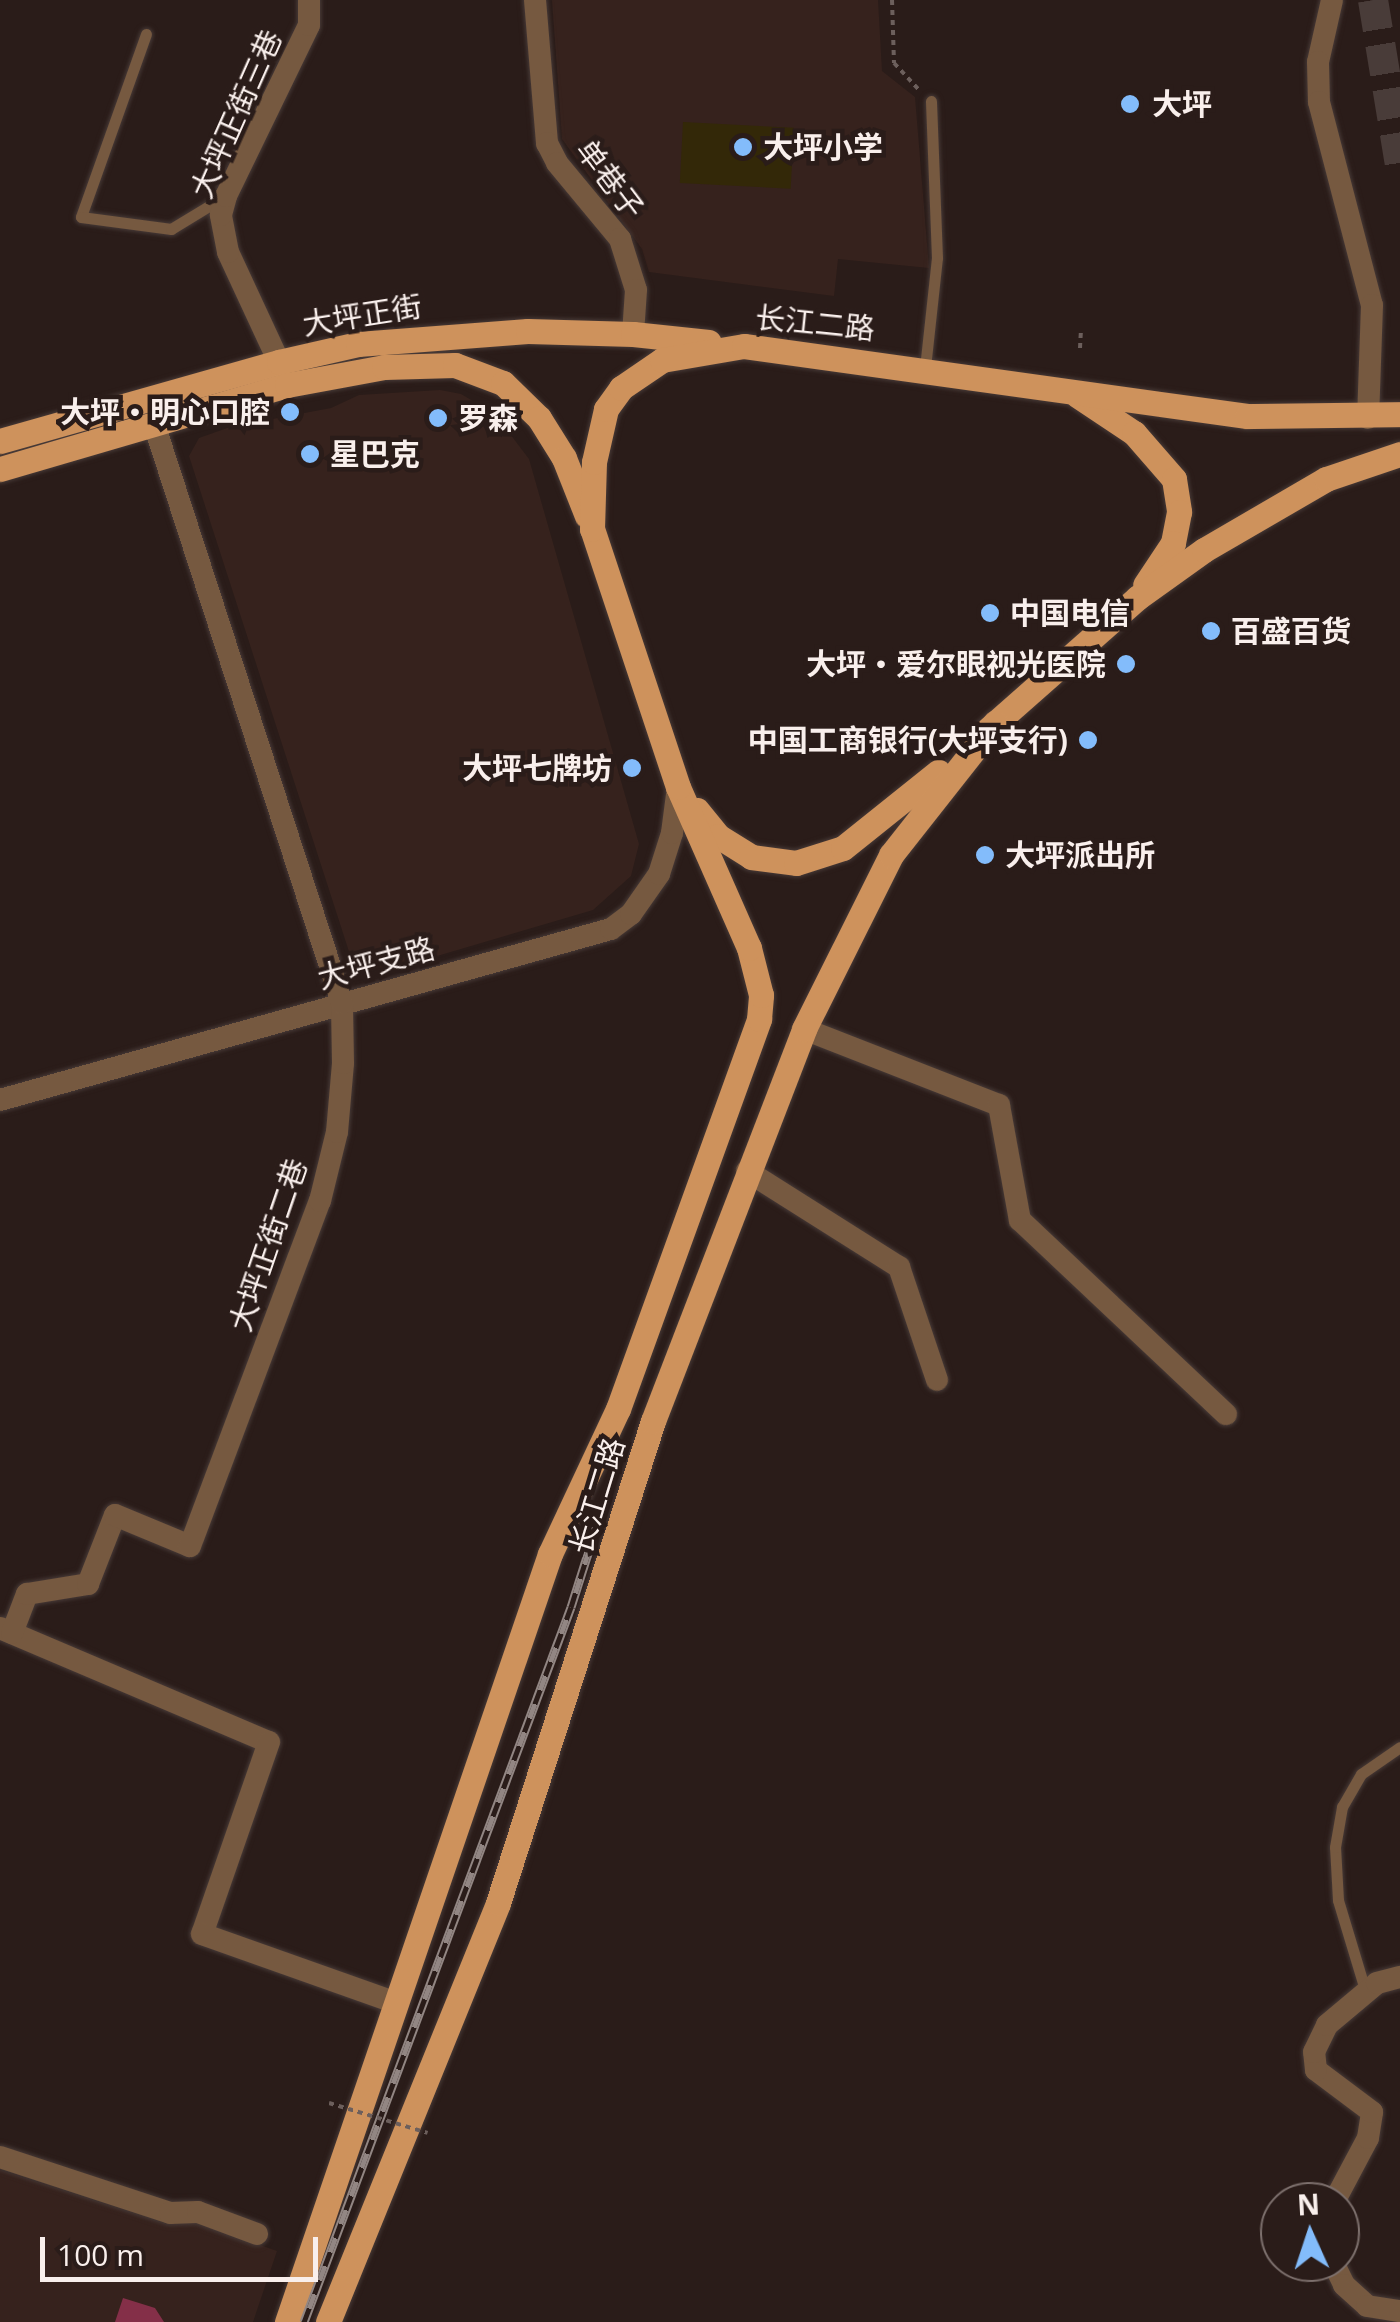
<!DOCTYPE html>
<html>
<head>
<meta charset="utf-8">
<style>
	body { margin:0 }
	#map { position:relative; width:1400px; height:2322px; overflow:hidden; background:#2a1c19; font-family:"Open Sans","Noto Sans SC",sans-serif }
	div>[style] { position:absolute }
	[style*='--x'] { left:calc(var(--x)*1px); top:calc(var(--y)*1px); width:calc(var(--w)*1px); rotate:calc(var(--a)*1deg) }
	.built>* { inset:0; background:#36221d }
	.green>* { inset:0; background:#332808; transform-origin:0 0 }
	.building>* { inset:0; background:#842f48 }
	.highway-tunnel>* { height:30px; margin-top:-15px; transform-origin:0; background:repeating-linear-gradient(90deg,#493c39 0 30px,transparent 0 45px) }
	.path>* { height:4px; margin-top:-2px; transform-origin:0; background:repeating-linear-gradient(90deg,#6c5f5c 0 5px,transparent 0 10px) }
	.roads { filter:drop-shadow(0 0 2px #473a37) drop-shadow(0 0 2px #473a37) }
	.lane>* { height:11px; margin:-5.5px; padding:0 5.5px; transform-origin:5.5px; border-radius:5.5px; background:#765940 }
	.street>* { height:22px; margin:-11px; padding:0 11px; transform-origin:11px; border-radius:11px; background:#765940 }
	.primary>* { height:25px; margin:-12.5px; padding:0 12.5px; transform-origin:12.5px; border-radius:12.5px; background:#ce925c }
	.rail>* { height:9px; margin-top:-4.5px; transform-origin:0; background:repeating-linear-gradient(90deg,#2a1c19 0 15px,#928683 0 30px); box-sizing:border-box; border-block:2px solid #928683 }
	.path-bridge>* { height:4px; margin-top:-2px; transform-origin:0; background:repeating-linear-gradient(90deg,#6c5f5c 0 5px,transparent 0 10px) }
	.dots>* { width:28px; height:28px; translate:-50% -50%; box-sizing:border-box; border:5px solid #2a1c19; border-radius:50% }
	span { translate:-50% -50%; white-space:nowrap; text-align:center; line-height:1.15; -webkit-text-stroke:9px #2a1c19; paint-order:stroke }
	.poi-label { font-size:30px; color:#f9efec; font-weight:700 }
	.left { translate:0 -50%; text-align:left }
	.right { translate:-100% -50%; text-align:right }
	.street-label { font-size:30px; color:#f9efec }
	.north { position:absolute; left:1260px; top:2182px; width:100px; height:100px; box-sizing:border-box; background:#2a1c19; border:2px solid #7d706d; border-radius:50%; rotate:357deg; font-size:28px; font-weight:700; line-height:40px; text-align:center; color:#f9efec }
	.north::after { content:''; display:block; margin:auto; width:35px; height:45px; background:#83bcfb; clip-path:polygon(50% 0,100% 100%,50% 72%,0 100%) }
	.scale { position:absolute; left:40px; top:2237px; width:278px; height:45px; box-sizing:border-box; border:5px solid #f9efec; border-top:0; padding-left:12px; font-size:30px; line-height:35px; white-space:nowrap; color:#f9efec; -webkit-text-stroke:8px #2a1c19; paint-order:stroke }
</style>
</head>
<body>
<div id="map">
	<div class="built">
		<i style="clip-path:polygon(552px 0,878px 0,882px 71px,915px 97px,929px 268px,838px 259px,834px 296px,649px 272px,642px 249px,562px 139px)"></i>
		<i style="clip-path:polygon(440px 390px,461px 394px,495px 414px,529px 459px,639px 844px,631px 876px,593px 910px,383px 972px,353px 964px,189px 456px,199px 438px,230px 427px,331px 408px,359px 395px)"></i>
		<i style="clip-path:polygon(0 2170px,168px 2224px,199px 2223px,277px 2251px,253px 2322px,0 2322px)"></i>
	</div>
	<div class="green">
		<i style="left:683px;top:122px;width:111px;height:61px;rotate:3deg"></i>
	</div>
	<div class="building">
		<i style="clip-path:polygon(123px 2298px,155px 2308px,164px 2322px,115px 2322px)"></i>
	</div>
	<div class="highway-tunnel">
		<i style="--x:1373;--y:0;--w:166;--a:80.7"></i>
	</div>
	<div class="path">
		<i style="--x:892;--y:0;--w:63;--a:88.2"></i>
		<i style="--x:894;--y:63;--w:38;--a:47"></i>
		<i style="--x:1080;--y:348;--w:20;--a:-87"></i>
	</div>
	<div class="roads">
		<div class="lane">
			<i style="--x:146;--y:34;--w:194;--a:109.6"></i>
			<i style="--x:81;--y:217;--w:91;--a:7.6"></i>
			<i style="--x:171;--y:229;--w:60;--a:-31.3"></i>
			<i style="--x:925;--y:368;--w:111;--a:-83.8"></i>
			<i style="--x:937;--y:258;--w:157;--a:-92.2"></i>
			<i style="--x:1366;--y:1993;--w:97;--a:-106.8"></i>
			<i style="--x:1338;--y:1900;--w:53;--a:-93.2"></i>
			<i style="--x:1335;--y:1847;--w:41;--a:-80.1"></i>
			<i style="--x:1342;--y:1807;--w:38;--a:-60"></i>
			<i style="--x:1361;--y:1774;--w:47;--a:-34.7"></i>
		</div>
		<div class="street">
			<i style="--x:535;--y:0;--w:144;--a:85.2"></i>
			<i style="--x:547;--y:143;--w:22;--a:63"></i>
			<i style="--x:557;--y:163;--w:99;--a:50.3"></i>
			<i style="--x:620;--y:239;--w:53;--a:72.6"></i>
			<i style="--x:636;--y:290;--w:44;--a:93.9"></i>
			<i style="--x:1332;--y:0;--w:64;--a:102.7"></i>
			<i style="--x:1318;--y:62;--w:40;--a:88.6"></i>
			<i style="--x:1319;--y:102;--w:210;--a:75.4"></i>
			<i style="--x:1372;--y:305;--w:113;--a:92"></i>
			<i style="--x:279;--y:362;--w:121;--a:-114.9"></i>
			<i style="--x:228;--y:252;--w:38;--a:-101"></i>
			<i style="--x:221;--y:215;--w:20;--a:-75"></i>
			<i style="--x:226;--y:196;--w:190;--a:-64.1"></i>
			<i style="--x:309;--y:25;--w:25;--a:-90"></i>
			<i style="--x:804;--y:1029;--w:209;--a:21.3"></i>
			<i style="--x:999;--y:1105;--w:117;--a:79.7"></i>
			<i style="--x:1020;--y:1220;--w:283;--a:43.3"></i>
			<i style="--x:0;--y:1100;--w:634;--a:-15.64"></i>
			<i style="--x:611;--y:929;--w:25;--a:-37"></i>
			<i style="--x:631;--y:914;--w:49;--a:-55"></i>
			<i style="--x:659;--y:874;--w:43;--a:-72.4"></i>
			<i style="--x:672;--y:833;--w:46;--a:-82.6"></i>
			<i style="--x:747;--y:1171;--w:180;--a:32.3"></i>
			<i style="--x:899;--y:1267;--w:119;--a:71.4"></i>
			<i style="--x:0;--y:1628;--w:292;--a:23"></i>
			<i style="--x:269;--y:1742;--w:203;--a:109.2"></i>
			<i style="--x:202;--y:1934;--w:207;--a:19.5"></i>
			<i style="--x:12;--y:1633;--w:42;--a:-69"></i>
			<i style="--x:27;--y:1594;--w:62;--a:-9.3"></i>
			<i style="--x:88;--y:1584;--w:74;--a:-68.6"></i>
			<i style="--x:115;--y:1515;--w:81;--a:22.5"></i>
			<i style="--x:190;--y:1546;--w:369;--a:-69.4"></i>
			<i style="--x:320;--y:1201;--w:71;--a:-76.2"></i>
			<i style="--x:337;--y:1132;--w:69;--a:-85"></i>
			<i style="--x:343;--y:1063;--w:60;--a:-91"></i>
			<i style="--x:342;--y:1003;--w:609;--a:-107.99"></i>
			<i style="--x:0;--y:2157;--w:179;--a:18.2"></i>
			<i style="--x:170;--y:2213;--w:28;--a:-2"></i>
			<i style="--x:198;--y:2212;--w:63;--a:20.4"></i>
			<i style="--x:1334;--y:2202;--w:72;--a:-62"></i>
			<i style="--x:1368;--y:2138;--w:26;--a:-81"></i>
			<i style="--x:1372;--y:2112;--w:70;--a:-143.1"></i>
			<i style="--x:1316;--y:2070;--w:18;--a:-96"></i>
			<i style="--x:1314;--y:2052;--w:30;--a:-64"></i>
			<i style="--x:1327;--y:2025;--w:65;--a:-40"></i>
			<i style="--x:1377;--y:1983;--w:24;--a:-15"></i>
			<i style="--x:1333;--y:2262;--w:25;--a:64"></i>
			<i style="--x:1344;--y:2285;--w:31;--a:42"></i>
			<i style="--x:1367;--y:2306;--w:33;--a:9"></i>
		</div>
		<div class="primary">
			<i style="--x:1077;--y:395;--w:69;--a:33.7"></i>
			<i style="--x:1134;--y:433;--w:61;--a:49"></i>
			<i style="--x:1174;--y:479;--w:33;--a:81"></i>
			<i style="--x:1179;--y:512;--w:32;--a:101"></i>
			<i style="--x:1173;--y:543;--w:50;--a:123.7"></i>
			<i style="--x:0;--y:441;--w:290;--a:-15.8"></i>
			<i style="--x:279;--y:362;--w:81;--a:-12.8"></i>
			<i style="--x:358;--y:344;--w:170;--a:-4.4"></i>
			<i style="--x:528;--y:331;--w:105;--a:1.6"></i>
			<i style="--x:633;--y:334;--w:76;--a:6"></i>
			<i style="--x:0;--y:469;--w:299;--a:-16.3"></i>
			<i style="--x:287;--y:385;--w:99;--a:-10.5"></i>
			<i style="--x:384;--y:367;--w:71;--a:-1.6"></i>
			<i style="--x:455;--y:365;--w:51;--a:20.6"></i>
			<i style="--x:503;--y:383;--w:50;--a:44.2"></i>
			<i style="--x:539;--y:418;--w:47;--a:58"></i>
			<i style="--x:564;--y:458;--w:62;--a:68.4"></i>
			<i style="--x:984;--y:733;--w:204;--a:-41.4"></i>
			<i style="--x:1137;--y:598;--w:82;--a:-35.6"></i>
			<i style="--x:1204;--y:550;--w:141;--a:-30.2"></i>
			<i style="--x:1326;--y:479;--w:78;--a:-18.7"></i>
			<i style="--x:697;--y:810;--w:33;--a:51"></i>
			<i style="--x:718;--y:836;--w:39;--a:32"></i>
			<i style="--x:751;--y:857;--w:45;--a:7.6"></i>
			<i style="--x:796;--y:863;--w:49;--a:-17.7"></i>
			<i style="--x:843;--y:848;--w:122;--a:-38.7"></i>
			<i style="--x:287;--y:2322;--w:812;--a:-71.1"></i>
			<i style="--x:550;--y:1554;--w:160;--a:-64.9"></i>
			<i style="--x:618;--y:1409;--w:415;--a:-70.1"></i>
			<i style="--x:759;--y:1019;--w:24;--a:-85"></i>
			<i style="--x:761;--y:995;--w:49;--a:-104.3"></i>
			<i style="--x:749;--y:948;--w:176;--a:-113.8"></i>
			<i style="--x:678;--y:787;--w:272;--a:-108.4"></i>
			<i style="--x:592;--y:529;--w:67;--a:-88.3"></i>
			<i style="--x:594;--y:462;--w:54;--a:-77.2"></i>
			<i style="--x:606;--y:409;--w:26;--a:-54"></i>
			<i style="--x:621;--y:388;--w:50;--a:-34.3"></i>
			<i style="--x:662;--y:360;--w:83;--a:-9.7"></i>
			<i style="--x:744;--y:346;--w:508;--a:7.92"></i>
			<i style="--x:1247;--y:416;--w:153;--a:-0.7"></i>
			<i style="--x:328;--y:2322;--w:452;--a:-67.9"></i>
			<i style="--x:498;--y:1903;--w:506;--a:-72.17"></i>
			<i style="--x:653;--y:1421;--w:420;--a:-68.9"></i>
			<i style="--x:804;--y:1029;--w:195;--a:-63.4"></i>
			<i style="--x:891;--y:855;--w:168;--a:-51.8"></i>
		</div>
	</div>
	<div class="rail">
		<i style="--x:304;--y:2322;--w:763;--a:-69.52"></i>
		<i style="--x:571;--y:1607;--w:83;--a:-72.4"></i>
	</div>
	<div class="path-bridge">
		<i style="--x:329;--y:2103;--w:103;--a:16.9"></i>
	</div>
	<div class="dots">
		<i style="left:1130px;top:104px;background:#83bcfb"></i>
		<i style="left:743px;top:147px;background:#83bcfb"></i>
		<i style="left:290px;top:412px;background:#83bcfb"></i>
		<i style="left:438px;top:418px;background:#83bcfb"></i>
		<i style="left:310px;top:454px;background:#83bcfb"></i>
		<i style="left:990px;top:613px;background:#83bcfb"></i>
		<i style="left:1211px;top:631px;background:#83bcfb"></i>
		<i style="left:1126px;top:664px;background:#83bcfb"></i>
		<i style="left:1088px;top:740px;background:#83bcfb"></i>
		<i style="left:632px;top:768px;background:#83bcfb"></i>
		<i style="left:985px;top:855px;background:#83bcfb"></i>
	</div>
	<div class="poi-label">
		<span class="left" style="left:1152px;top:104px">大坪</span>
		<span class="left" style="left:763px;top:147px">大坪小学</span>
		<span class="right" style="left:270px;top:412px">大坪‧明心口腔</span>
		<span class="left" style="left:458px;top:418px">罗森</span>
		<span class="left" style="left:330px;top:454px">星巴克</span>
		<span class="left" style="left:1010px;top:613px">中国电信</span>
		<span class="left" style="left:1231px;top:631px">百盛百货</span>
		<span class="right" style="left:1106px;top:664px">大坪‧爱尔眼视光医院</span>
		<span class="right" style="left:1068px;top:740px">中国工商银行(大坪支行)</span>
		<span class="right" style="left:612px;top:768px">大坪七牌坊</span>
		<span class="left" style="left:1005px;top:855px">大坪派出所</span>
	</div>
	<div class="street-label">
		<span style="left:236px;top:114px;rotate:-66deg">大坪正街三巷</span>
		<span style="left:610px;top:179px;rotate:53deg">单巷子</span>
		<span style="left:362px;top:315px;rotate:-9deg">大坪正街</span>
		<span style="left:815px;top:323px;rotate:6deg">长江二路</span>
		<span style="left:376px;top:963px;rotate:-15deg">大坪支路</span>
		<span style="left:268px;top:1245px;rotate:-71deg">大坪正街二巷</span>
		<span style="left:597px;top:1496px;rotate:-73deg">长江二路</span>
	</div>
	<div class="north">N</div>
	<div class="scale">100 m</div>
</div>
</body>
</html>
